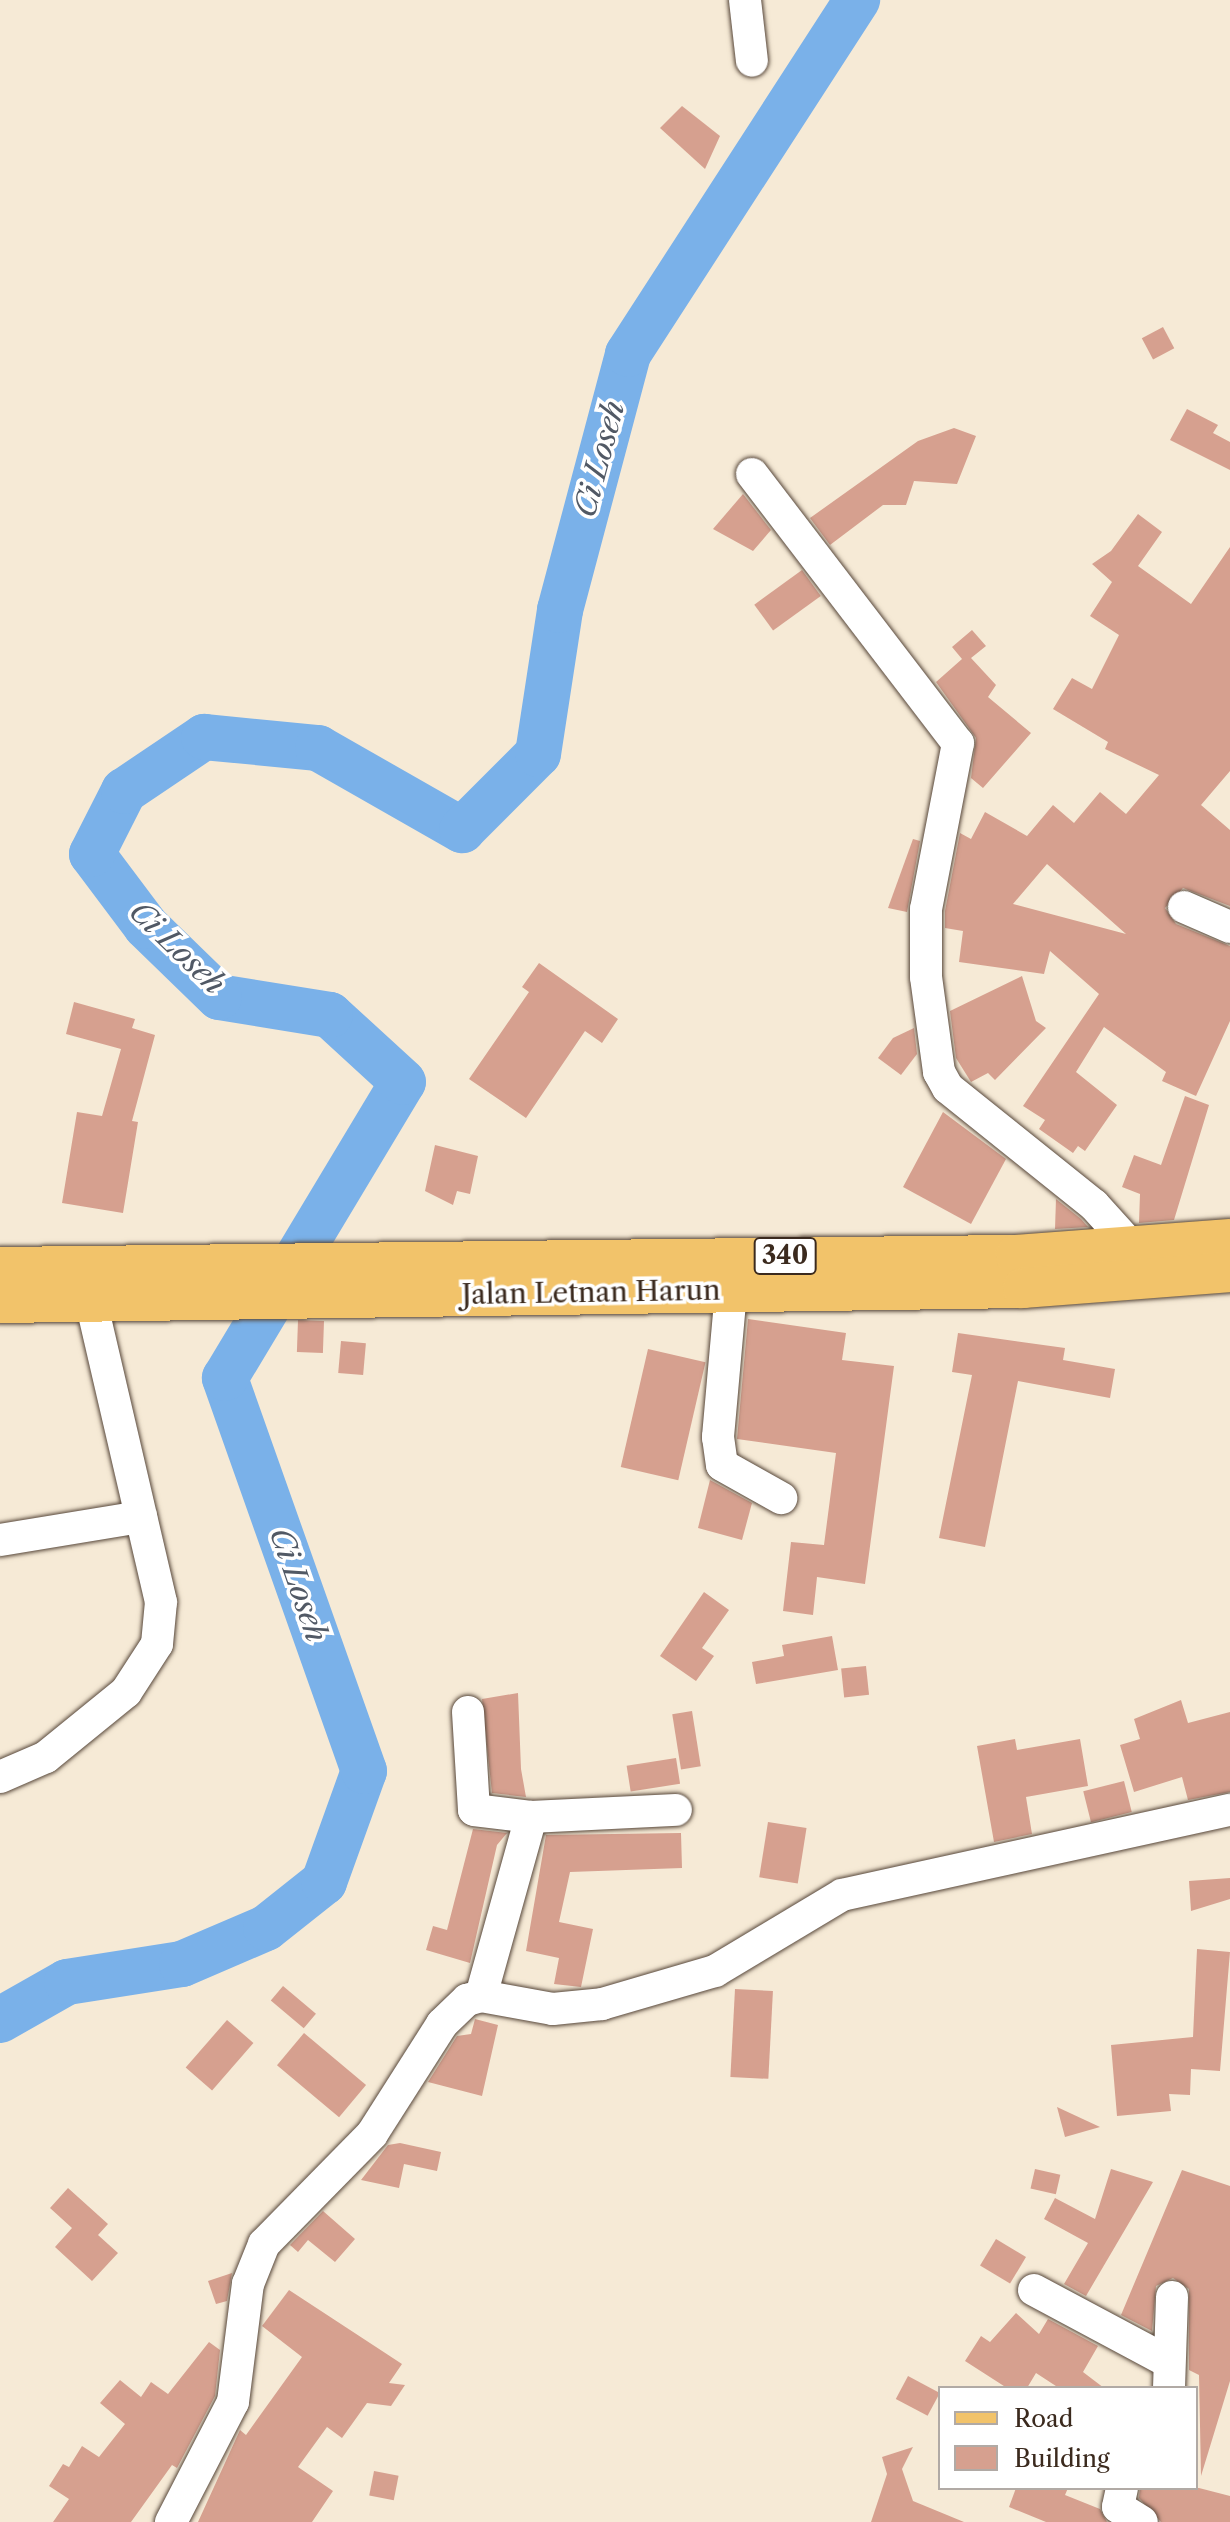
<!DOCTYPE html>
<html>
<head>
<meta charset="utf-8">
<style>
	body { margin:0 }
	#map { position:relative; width:1230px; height:2522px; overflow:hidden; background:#f6ead6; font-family:"Libre Caslon Text",serif }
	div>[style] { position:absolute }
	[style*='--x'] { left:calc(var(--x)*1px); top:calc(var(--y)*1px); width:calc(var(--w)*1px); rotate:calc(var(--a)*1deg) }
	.river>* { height:46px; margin:-23px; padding:0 23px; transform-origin:23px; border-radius:23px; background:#7ab1e9 }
	.building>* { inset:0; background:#d6a08f; transform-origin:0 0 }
	.roads { filter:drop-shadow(0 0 2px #57473a) drop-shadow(0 0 2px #57473a) }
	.minor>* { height:32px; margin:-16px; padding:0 16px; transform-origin:16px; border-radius:16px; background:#fff }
	.major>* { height:40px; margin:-20px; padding:0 20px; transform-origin:20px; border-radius:20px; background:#f2c36a }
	span { translate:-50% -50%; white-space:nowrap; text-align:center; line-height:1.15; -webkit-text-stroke:7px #fff; paint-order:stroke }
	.shield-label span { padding:2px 6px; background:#fff; border:2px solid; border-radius:6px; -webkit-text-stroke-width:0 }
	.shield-label { font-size:26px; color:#3b2a1e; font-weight:700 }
	.street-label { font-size:28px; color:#3b2a1e }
	.water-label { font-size:30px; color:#515965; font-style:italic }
	.legend { position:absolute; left:938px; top:2386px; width:260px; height:104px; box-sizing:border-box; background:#fff; border:2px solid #b1aaa5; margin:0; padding:10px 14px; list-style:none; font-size:24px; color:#3b2a1e }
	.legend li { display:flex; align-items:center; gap:16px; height:40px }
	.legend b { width:40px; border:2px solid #b1aaa5 }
</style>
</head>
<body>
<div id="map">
	<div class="river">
		<i style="--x:0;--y:2020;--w:77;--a:-29.6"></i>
		<i style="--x:67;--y:1982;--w:116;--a:-8.9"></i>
		<i style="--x:182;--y:1964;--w:91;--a:-23.2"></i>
		<i style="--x:266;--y:1928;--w:74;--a:-38.4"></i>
		<i style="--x:324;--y:1882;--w:118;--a:-70.2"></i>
		<i style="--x:364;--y:1771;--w:417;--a:-109.5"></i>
		<i style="--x:225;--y:1378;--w:345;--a:-59"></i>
		<i style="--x:403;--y:1082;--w:99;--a:-137.5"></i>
		<i style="--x:330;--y:1015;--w:112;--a:-170.8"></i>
		<i style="--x:219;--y:997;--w:102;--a:-135.8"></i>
		<i style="--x:146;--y:926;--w:90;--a:-126.9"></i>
		<i style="--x:92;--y:854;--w:71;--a:-63.1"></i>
		<i style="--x:124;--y:791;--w:97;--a:-34"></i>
		<i style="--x:204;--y:737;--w:115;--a:5.5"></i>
		<i style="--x:318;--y:748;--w:166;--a:29.7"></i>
		<i style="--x:462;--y:830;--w:107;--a:-45"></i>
		<i style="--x:538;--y:754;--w:146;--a:-81.3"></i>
		<i style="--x:560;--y:610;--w:265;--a:-75.1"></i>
		<i style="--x:628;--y:354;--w:422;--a:-57.1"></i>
	</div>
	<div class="building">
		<i style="clip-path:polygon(682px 106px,720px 136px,705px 169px,660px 128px)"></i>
		<i style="left:1163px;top:327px;width:24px;height:24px;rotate:62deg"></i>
		<i style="clip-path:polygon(1187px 409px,1218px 425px,1213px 433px,1230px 442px,1230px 470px,1170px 440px)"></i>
		<i style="clip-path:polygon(954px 428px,976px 436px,957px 484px,914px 481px,906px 505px,883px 505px,830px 545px,810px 518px,918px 441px)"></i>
		<i style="clip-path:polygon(743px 494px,771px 530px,753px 551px,713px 529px)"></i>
		<i style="clip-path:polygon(evenodd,1138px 514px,1162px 532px,1138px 566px,1191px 604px,1230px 547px,1230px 771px,1201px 805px,1230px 830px,1230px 906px,1183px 888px,1165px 908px,1176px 924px,1230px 946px,1230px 1021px,1196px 1096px,1162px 1081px,1166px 1072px,1104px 1027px,1076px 1072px,1117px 1105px,1085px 1151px,1078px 1146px,1073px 1153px,1039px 1129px,1045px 1120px,1023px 1106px,1099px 994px,1050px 951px,1044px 974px,959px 962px,963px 931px,945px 928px,945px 911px,960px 833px,971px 839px,985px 812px,1027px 836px,1053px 805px,1074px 823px,1100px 792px,1126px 814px,1159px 775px,1105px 749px,1108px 742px,1053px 709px,1072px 678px,1092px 689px,1119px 635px,1090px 616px,1112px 582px,1092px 564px,1111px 551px,1138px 514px,1047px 864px,1126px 934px,1013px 904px,1047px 864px)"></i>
		<i style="left:802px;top:570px;width:32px;height:59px;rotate:54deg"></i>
		<i style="clip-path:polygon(972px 630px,986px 646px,971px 658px,996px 685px,988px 697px,1031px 733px,983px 788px,971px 778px,976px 738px,936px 682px,962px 659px,952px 647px)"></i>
		<i style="clip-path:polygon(913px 839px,920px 841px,907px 912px,888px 908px)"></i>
		<i style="clip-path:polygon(539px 963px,618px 1019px,602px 1043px,585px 1031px,526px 1118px,469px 1079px,529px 992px,522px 987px)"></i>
		<i style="clip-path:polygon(1022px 976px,1036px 1021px,1046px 1028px,995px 1080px,988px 1073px,971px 1082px,956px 1058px,950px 1011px)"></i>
		<i style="clip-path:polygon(74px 1002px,135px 1019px,132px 1028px,155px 1035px,132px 1121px,138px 1122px,123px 1213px,62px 1203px,77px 1112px,102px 1116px,121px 1049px,66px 1034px)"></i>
		<i style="clip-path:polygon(914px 1028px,917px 1054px,901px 1075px,878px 1058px,893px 1038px)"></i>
		<i style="clip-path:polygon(1185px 1096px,1209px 1105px,1174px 1220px,1139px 1223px,1140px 1194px,1122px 1187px,1134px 1155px,1161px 1165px)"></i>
		<i style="clip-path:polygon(943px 1112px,1006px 1159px,971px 1224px,903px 1187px)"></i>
		<i style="clip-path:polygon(435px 1145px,478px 1156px,470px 1194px,457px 1191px,453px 1205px,425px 1191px)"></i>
		<i style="clip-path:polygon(1056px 1199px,1081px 1219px,1088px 1227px,1055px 1229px)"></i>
		<i style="clip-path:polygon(748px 1319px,846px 1333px,842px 1360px,894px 1366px,865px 1584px,817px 1577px,813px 1615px,783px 1611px,791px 1542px,824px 1545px,836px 1453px,737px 1439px)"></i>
		<i style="left:324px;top:1321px;width:32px;height:26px;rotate:92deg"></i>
		<i style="clip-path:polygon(958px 1333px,1065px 1348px,1063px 1360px,1115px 1369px,1110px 1398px,1018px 1381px,985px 1547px,939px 1538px,972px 1375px,952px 1372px)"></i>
		<i style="left:341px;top:1341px;width:25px;height:32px;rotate:5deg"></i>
		<i style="left:648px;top:1349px;width:59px;height:121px;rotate:13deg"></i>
		<i style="clip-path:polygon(710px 1480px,752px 1503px,742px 1540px,698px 1528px)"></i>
		<i style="clip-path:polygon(704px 1592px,729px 1610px,702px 1648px,714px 1656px,696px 1681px,660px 1656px)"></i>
		<i style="clip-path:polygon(832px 1636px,838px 1670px,756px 1684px,752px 1662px,784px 1656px,782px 1645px)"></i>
		<i style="left:866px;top:1666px;width:29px;height:25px;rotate:84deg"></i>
		<i style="clip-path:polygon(518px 1693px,521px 1769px,526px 1797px,492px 1793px,482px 1699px)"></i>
		<i style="clip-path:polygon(1181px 1700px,1188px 1723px,1230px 1712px,1230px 1792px,1188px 1800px,1182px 1777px,1134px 1792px,1120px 1745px,1140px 1739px,1134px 1719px)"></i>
		<i style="left:692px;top:1711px;width:56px;height:20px;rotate:81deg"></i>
		<i style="clip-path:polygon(1015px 1739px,1017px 1750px,1080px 1739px,1088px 1786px,1026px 1797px,1032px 1834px,994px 1842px,977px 1746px)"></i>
		<i style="left:676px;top:1758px;width:26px;height:50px;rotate:81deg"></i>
		<i style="left:1124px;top:1781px;width:32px;height:42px;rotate:76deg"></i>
		<i style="left:768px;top:1822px;width:39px;height:56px;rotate:9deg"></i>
		<i style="clip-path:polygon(473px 1829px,507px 1833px,497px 1845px,470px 1963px,426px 1950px,433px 1926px,447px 1930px)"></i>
		<i style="clip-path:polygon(681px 1833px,682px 1868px,570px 1872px,559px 1922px,593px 1929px,581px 1987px,554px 1984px,559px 1958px,526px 1951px,546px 1835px)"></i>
		<i style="clip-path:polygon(1230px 1878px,1230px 1899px,1191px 1911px,1189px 1881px)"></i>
		<i style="clip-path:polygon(1197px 1949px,1230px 1952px,1220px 2071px,1191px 2069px,1190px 2095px,1169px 2094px,1171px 2111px,1117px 2116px,1111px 2045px,1193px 2037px)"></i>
		<i style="left:283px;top:1986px;width:43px;height:19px;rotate:40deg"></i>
		<i style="left:735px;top:1989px;width:38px;height:88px;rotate:3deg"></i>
		<i style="clip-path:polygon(475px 2019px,498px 2025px,482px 2096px,428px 2082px,457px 2036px,471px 2034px)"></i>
		<i style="left:227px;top:2020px;width:35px;height:63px;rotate:41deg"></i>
		<i style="left:304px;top:2033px;width:81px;height:42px;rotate:40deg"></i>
		<i style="clip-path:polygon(1057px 2107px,1100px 2127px,1065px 2137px)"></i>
		<i style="clip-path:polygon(400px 2143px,441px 2152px,437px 2171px,404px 2164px,399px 2188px,361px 2180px,388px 2145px)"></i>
		<i style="left:1035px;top:2169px;width:26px;height:20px;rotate:13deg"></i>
		<i style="clip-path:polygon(1111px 2169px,1153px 2182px,1086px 2296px,1064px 2284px,1088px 2243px,1044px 2219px,1055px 2198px,1095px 2219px)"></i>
		<i style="clip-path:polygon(1182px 2170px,1230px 2186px,1230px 2381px,1201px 2476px,1199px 2375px,1189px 2370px,1189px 2289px,1173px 2278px,1156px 2286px,1152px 2331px,1121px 2315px)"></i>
		<i style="clip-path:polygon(68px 2188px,108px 2224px,98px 2235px,118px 2253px,92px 2281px,55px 2247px,72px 2228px,50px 2208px)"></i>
		<i style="clip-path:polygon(323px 2211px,355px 2239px,335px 2262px,308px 2240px,298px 2252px,290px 2245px)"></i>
		<i style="left:996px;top:2239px;width:35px;height:31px;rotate:31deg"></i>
		<i style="clip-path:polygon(232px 2273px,227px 2301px,216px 2304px,208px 2281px)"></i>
		<i style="clip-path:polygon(289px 2290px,402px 2364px,389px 2383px,405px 2385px,391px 2406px,367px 2403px,342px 2438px,327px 2427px,298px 2467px,333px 2491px,312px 2522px,198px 2522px,240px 2430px,246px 2435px,302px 2357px,262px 2326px)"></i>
		<i style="clip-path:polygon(1016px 2313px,1039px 2334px,1048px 2319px,1098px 2346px,1083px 2372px,1104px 2388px,1059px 2388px,1036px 2373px,1027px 2388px,1007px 2388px,965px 2361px,981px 2336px,990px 2342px)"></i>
		<i style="clip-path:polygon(209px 2342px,220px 2350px,215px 2396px,177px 2468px,172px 2465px,131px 2522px,53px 2522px,69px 2499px,49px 2486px,63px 2464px,69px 2467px,82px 2446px,99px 2457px,125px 2424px,100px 2403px,120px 2380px,141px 2397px,151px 2382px,168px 2394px)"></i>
		<i style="left:908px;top:2376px;width:36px;height:26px;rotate:28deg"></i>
		<i style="clip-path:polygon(913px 2447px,902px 2469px,913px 2501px,964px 2522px,871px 2522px,887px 2474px,882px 2457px)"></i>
		<i style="left:374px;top:2471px;width:25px;height:25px;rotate:11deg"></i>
		<i style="clip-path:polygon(1016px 2488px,1068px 2488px,1065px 2495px,1100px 2509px,1107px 2522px,1046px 2522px,1009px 2507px)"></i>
		<i style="clip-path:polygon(1140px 2488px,1199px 2488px,1230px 2496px,1230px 2522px,1161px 2522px,1139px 2498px)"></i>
	</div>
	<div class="roads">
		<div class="minor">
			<i style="--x:745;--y:0;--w:61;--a:83.5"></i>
			<i style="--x:752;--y:474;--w:339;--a:52.6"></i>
			<i style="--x:958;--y:743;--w:169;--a:100.9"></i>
			<i style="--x:926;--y:909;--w:68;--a:90"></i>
			<i style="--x:926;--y:977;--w:96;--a:82.2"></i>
			<i style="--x:939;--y:1072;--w:18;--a:61"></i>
			<i style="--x:948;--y:1088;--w:187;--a:38.7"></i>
			<i style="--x:1094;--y:1205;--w:55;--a:47.9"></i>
			<i style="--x:1184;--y:907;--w:50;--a:23.5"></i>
			<i style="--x:731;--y:1291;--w:147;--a:95.1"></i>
			<i style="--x:718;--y:1437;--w:28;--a:82"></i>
			<i style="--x:722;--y:1465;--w:68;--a:29.2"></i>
			<i style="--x:0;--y:1540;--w:143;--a:-9.3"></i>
			<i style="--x:468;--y:1712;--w:98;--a:86.5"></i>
			<i style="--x:474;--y:1810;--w:57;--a:7"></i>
			<i style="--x:0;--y:1777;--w:50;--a:-23.5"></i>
			<i style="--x:46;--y:1757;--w:103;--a:-39.1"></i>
			<i style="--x:126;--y:1692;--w:57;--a:-57.1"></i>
			<i style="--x:157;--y:1644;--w:42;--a:-84.6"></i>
			<i style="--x:161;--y:1602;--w:308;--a:-103.1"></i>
			<i style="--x:481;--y:1996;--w:186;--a:-74.4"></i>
			<i style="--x:531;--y:1817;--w:145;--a:-2.8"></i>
			<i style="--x:1034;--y:2290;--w:153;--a:28.1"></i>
			<i style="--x:1169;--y:2388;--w:91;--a:-88.1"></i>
			<i style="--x:1122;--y:2488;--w:19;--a:102"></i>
			<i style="--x:1118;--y:2507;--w:28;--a:32"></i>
			<i style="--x:171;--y:2522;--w:135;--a:-62.7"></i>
			<i style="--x:233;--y:2402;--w:119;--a:-82.8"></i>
			<i style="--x:248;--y:2284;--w:43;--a:-68.2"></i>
			<i style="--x:264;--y:2244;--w:154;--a:-45.5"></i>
			<i style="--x:372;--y:2134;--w:130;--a:-57.5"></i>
			<i style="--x:442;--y:2024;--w:35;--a:-44"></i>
			<i style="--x:467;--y:2000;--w:15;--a:-16"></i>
			<i style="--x:481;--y:1996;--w:73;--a:10.2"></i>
			<i style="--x:553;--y:2009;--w:49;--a:-5.8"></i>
			<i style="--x:602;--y:2004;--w:118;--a:-16.3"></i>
			<i style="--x:715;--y:1971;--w:148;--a:-30.9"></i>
			<i style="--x:842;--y:1895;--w:397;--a:-12.4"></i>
		</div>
		<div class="major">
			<i style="--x:0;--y:1267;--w:1016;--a:-0.68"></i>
			<i style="--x:1016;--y:1255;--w:215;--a:-4.3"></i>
			<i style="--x:0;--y:1303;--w:1023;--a:-0.84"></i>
			<i style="--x:1023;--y:1288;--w:208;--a:-4.4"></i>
		</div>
	</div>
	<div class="shield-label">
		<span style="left:785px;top:1256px">340</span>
	</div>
	<div class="street-label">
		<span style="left:591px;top:1292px;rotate:-1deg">Jalan Letnan Harun</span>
	</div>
	<div class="water-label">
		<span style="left:600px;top:459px;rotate:-75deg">Ci Loseh</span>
		<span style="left:177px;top:948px;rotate:44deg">Ci Loseh</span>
		<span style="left:298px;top:1585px;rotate:71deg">Ci Loseh</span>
	</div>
	<ul class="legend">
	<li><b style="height:10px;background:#f2c36a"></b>Road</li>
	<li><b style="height:22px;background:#d6a08f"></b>Building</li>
	</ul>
</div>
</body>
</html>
